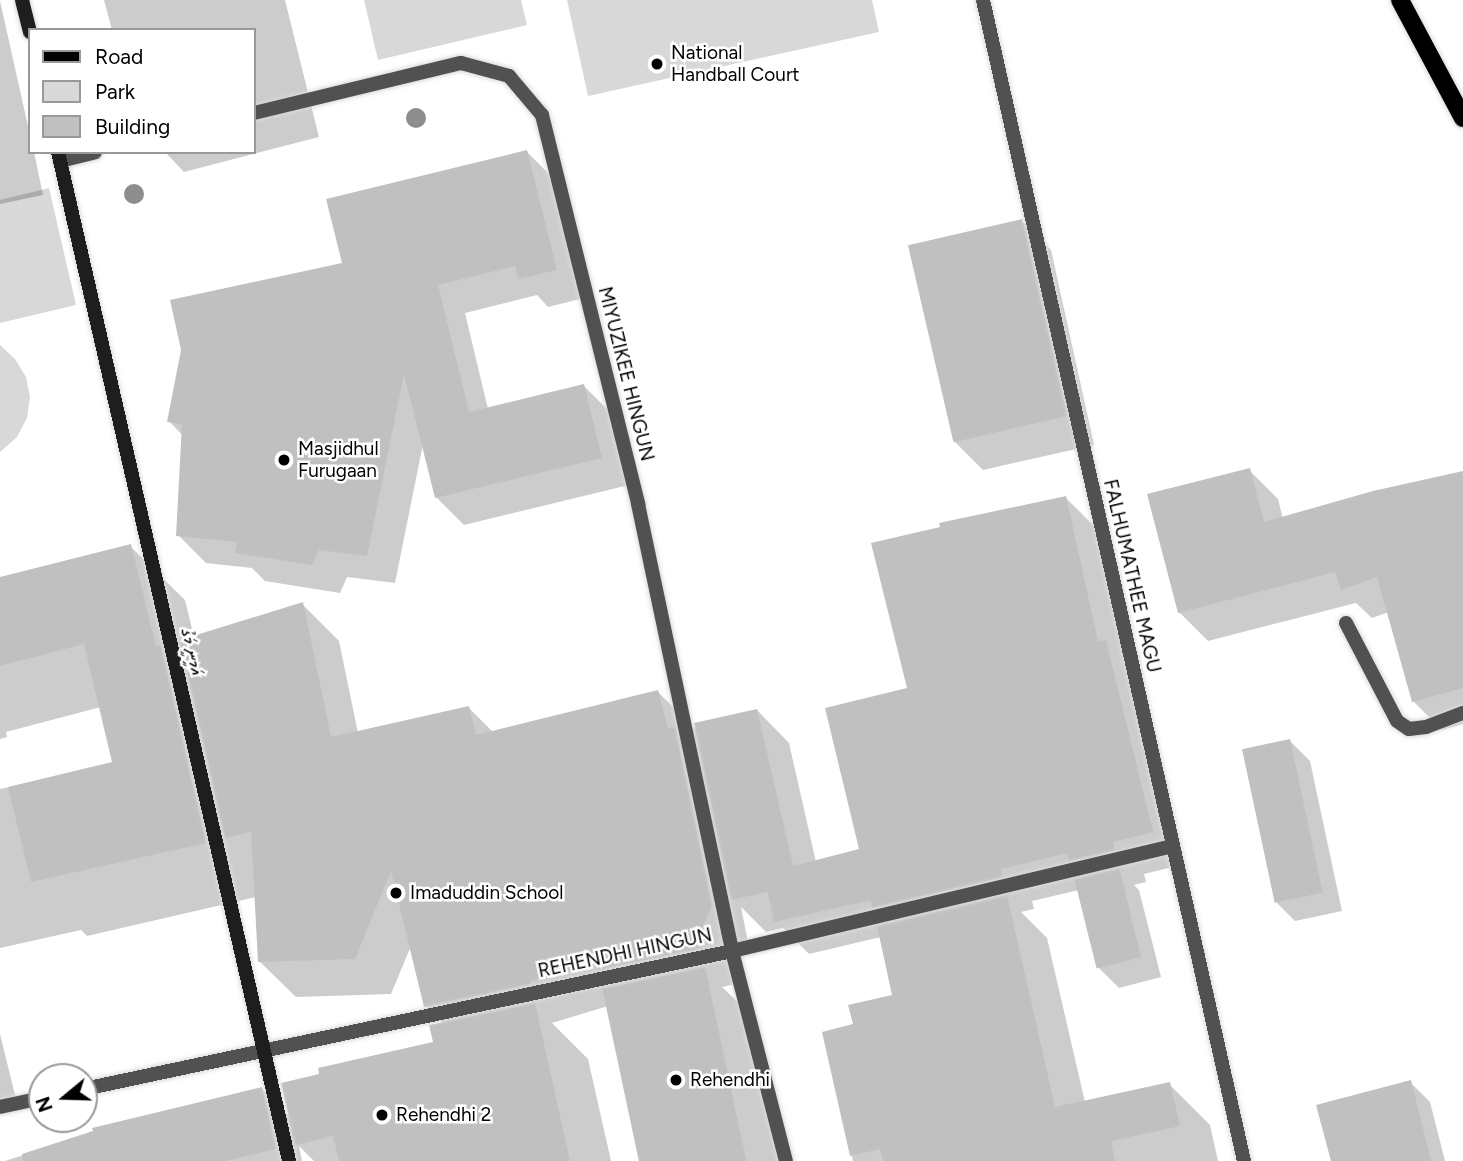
<!DOCTYPE html>
<html>
<head>
<meta charset="utf-8">
<style>
	body { margin:0 }
	#map { position:relative; width:1463px; height:1161px; overflow:hidden; background:#fff; font-family:Figtree,"Noto Sans Thaana",sans-serif }
	div>[style] { position:absolute }
	[style*='--x'] { left:calc(var(--x)*1px); top:calc(var(--y)*1px); width:calc(var(--w)*1px); rotate:calc(var(--a)*1deg) }
	.green>* { inset:0; background:#d8d8d8 }
	.shadow>* { inset:0; background:#0003 }
	.building>* { inset:0; background:#c0c0c0; transform-origin:0 0 }
	.roads { filter:drop-shadow(0 0 2px #dbdbdb) drop-shadow(0 0 2px #dbdbdb) }
	.lane>* { height:14px; margin:-7px; padding:0 7px; transform-origin:7px; border-radius:7px; background:#515151 }
	.street>* { height:14px; margin:-7px; padding:0 7px; transform-origin:7px; border-radius:7px; background:#515151 }
	.secondary>* { height:14px; margin:-7px; padding:0 7px; transform-origin:7px; border-radius:7px; background:#1e1e1e }
	.primary>* { height:18px; margin:-9px; padding:0 9px; transform-origin:9px; border-radius:9px; background:#000 }
	.trees>* { width:20px; height:20px; margin:-10px; border-radius:50%; background:#8d8d8d }
	.dots>* { width:19px; height:19px; translate:-50% -50%; box-sizing:border-box; border:4px solid #fff; border-radius:50% }
	span { translate:-50% -50%; white-space:nowrap; text-align:center; line-height:1.15; -webkit-text-stroke:5px #fff; paint-order:stroke }
	.poi-label { font-size:19px; color:#000 }
	.left { translate:0 -50%; text-align:left }
	.street-label { font-size:19px; color:#000 }
	.legend { position:absolute; left:28px; top:28px; width:228px; height:126px; box-sizing:border-box; background:#fff; border:2px solid #999; margin:0; padding:9px 12px; list-style:none; font-size:21px; color:#000 }
	.legend li { display:flex; align-items:center; gap:14px; height:35px }
	.legend b { width:35px; border:2px solid #999 }
	.north { position:absolute; left:28px; top:1063px; width:70px; height:70px; box-sizing:border-box; background:#fff; border:2px solid #999; border-radius:50%; rotate:251deg; font-size:19px; font-weight:700; line-height:28px; text-align:center; color:#000 }
	.north::after { content:''; display:block; margin:auto; width:24px; height:32px; background:#000; clip-path:polygon(50% 0,100% 100%,50% 72%,0 100%) }
</style>
</head>
<body>
<div id="map">
	<div class="green">
		<i style="clip-path:polygon(364px 0,521px 0,527px 25px,378px 60px)"></i>
		<i style="clip-path:polygon(567px 0,872px 0,879px 32px,588px 96px)"></i>
		<i style="clip-path:polygon(49px 188px,76px 305px,0 323px,0 200px)"></i>
		<i style="clip-path:polygon(0 345px,15px 359px,26px 377px,30px 397px,27px 418px,17px 437px,0 452px)"></i>
	</div>
	<div class="shadow">
		<i style="clip-path:polygon(104px 0,285px 0,319px 137px,184px 172px,165px 152px,254px 152px,254px 30px,112px 30px)"></i>
		<i style="clip-path:polygon(0 1px,30px 135px,30px 152px,34px 152px,43px 195px,0 204px)"></i>
		<i style="clip-path:polygon(527px 152px,555px 180px,584px 298px,548px 307px,537px 295px,465px 313px,488px 409px,584px 386px,612px 414px,629px 485px,464px 525px,436px 497px,423px 444px,395px 583px,347px 577px,340px 593px,265px 581px,252px 568px,206px 563px,178px 535px,183px 436px,169px 421px,344px 264px)"></i>
		<i style="clip-path:polygon(1022px 221px,1051px 250px,1094px 445px,983px 470px,954px 441px)"></i>
		<i style="clip-path:polygon(1249px 470px,1278px 499px,1283px 519px,1463px 473px,1463px 724px,1442px 730px,1413px 701px,1389px 612px,1372px 618px,1356px 603px,1208px 641px,1179px 612px)"></i>
		<i style="clip-path:polygon(1066px 498px,1099px 531px,1185px 864px,1144px 874px,1146px 882px,1134px 885px,1139px 890px,1161px 977px,1119px 988px,1099px 968px,1079px 890px,1032px 901px,1034px 909px,1021px 912px,1047px 938px,1085px 1102px,1169px 1084px,1210px 1125px,1218px 1161px,853px 1161px,824px 1033px,855px 1026px,894px 996px,881px 937px,809px 954px,783px 928px,766px 932px,741px 907px,748px 942px,734px 975px,736px 984px,722px 987px,745px 1009px,778px 1161px,642px 1161px,608px 1006px,552px 1023px,588px 1059px,611px 1161px,314px 1161px,299px 1146px,302px 1161px,5px 1161px,95px 1132px,262px 1089px,291px 1118px,435px 1044px,444px 1024px,426px 1006px,411px 946px,391px 994px,296px 997px,259px 961px,256px 897px,87px 936px,81px 930px,0 948px,0 789px,114px 764px,101px 707px,6px 732px,7px 737px,0 739px,0 579px,130px 546px,185px 600px,194px 637px,302px 604px,339px 641px,358px 733px,469px 708px,493px 732px,658px 692px,698px 732px,757px 710px,789px 743px,816px 862px,861px 850px,909px 689px)"></i>
		<i style="clip-path:polygon(1290px 741px,1310px 761px,1342px 911px,1295px 921px,1275px 901px)"></i>
		<i style="clip-path:polygon(0 1034px,17px 1103px,0 1107px)"></i>
		<i style="clip-path:polygon(1410px 1082px,1430px 1102px,1445px 1161px,1333px 1161px)"></i>
	</div>
	<div class="building">
		<i style="clip-path:polygon(527px 150px,557px 270px,518px 279px,515px 266px,438px 285px,469px 412px,584px 384px,602px 458px,435px 498px,404px 374px,367px 556px,319px 550px,312px 565px,235px 553px,237px 542px,176px 536px,182px 424px,167px 422px,181px 350px,170px 300px,342px 263px,326px 199px)"></i>
		<i style="left:1022px;top:219px;width:202px;height:117px;rotate:77deg"></i>
		<i style="clip-path:polygon(1250px 468px,1264px 522px,1373px 491px,1463px 471px,1463px 688px,1412px 702px,1377px 577px,1341px 590px,1335px 572px,1178px 613px,1147px 494px)"></i>
		<i style="clip-path:polygon(1066px 496px,1098px 641px,1106px 640px,1153px 832px,1113px 842px,1115px 850px,1069px 861px,1067px 853px,1001px 869px,1003px 877px,872px 908px,871px 900px,774px 922px,768px 892px,731px 900px,694px 723px,757px 709px,793px 866px,859px 849px,825px 708px,907px 688px,871px 543px,940px 527px,939px 523px)"></i>
		<i style="clip-path:polygon(131px 544px,156px 647px,161px 645px,206px 843px,31px 882px,8px 787px,112px 762px,84px 644px,0 666px,0 577px)"></i>
		<i style="clip-path:polygon(303px 602px,331px 737px,469px 706px,476px 735px,658px 690px,668px 729px,675px 727px,712px 905px,698px 938px,701px 948px,598px 970px,597px 964px,530px 981px,531px 984px,424px 1007px,391px 871px,355px 959px,258px 962px,251px 832px,225px 838px,180px 640px)"></i>
		<i style="left:1290px;top:739px;width:157px;height:49px;rotate:78deg"></i>
		<i style="left:1119px;top:868px;width:92px;height:46px;rotate:76deg"></i>
		<i style="clip-path:polygon(1007px 895px,1055px 1107px,1170px 1082px,1180px 1126px,1111px 1141px,1115px 1161px,883px 1161px,880px 1149px,850px 1156px,822px 1032px,853px 1024px,848px 1005px,892px 995px,877px 926px)"></i>
		<i style="left:705px;top:967px;width:199px;height:105px;rotate:78deg"></i>
		<i style="clip-path:polygon(535px 1003px,570px 1161px,339px 1161px,333px 1136px,295px 1145px,281px 1083px,319px 1074px,318px 1068px,433px 1042px,429px 1025px)"></i>
		<i style="clip-path:polygon(1411px 1080px,1431px 1161px,1331px 1161px,1316px 1105px)"></i>
		<i style="clip-path:polygon(262px 1087px,276px 1149px,226px 1161px,23px 1161px,22px 1154px,93px 1131px,92px 1128px)"></i>
	</div>
	<div class="roads">
		<div class="lane">
			<i style="--x:1346;--y:623;--w:110;--a:62.5"></i>
			<i style="--x:1397;--y:721;--w:14;--a:34"></i>
			<i style="--x:1409;--y:729;--w:17;--a:-7"></i>
			<i style="--x:1426;--y:727;--w:40;--a:-21"></i>
		</div>
		<div class="street">
			<i style="--x:983;--y:0;--w:1190;--a:77.33"></i>
			<i style="--x:254;--y:113;--w:213;--a:-13.6"></i>
			<i style="--x:461;--y:63;--w:50;--a:15.2"></i>
			<i style="--x:509;--y:76;--w:51;--a:49.8"></i>
			<i style="--x:542;--y:115;--w:401;--a:76.1"></i>
			<i style="--x:638;--y:504;--w:457;--a:78.1"></i>
			<i style="--x:732;--y:951;--w:217;--a:75.6"></i>
			<i style="--x:60;--y:161;--w:36;--a:-14"></i>
			<i style="--x:84;--y:1089;--w:663;--a:-12.02"></i>
			<i style="--x:732;--y:951;--w:452;--a:-13.4"></i>
			<i style="--x:0;--y:1107;--w:43;--a:-12.1"></i>
		</div>
		<div class="secondary">
			<i style="--x:22;--y:0;--w:33;--a:76"></i>
			<i style="--x:58;--y:152;--w:1035;--a:77.1"></i>
		</div>
		<div class="primary">
			<i style="--x:1400;--y:0;--w:134;--a:61.9"></i>
		</div>
	</div>
	<div class="trees">
		<i style="left:416px;top:118px"></i>
		<i style="left:134px;top:194px"></i>
	</div>
	<div class="dots">
		<i style="left:657px;top:64px;background:#000"></i>
		<i style="left:284px;top:460px;background:#000"></i>
		<i style="left:396px;top:893px;background:#000"></i>
		<i style="left:676px;top:1080px;background:#000"></i>
		<i style="left:382px;top:1115px;background:#000"></i>
	</div>
	<div class="poi-label">
		<span class="left" style="left:671px;top:64px">National<br>Handball Court</span>
		<span class="left" style="left:298px;top:460px">Masjidhul<br>Furugaan</span>
		<span class="left" style="left:410px;top:893px">Imaduddin School</span>
		<span class="left" style="left:690px;top:1080px">Rehendhi</span>
		<span class="left" style="left:396px;top:1115px">Rehendhi 2</span>
	</div>
	<div class="street-label">
		<span style="left:626px;top:374px;rotate:76deg">MIYUZIKEE HINGUN</span>
		<span style="left:1132px;top:576px;rotate:77deg">FALHUMATHEE MAGU</span>
		<span style="left:192px;top:652px;rotate:77deg">އަމީނީ މަގު</span>
		<span style="left:625px;top:953px;rotate:-12deg">REHENDHI HINGUN</span>
	</div>
	<ul class="legend">
	<li><b style="height:9px;background:#000"></b>Road</li>
	<li><b style="height:19px;background:#d8d8d8"></b>Park</li>
	<li><b style="height:19px;background:#c0c0c0"></b>Building</li>
	</ul>
	<div class="north">N</div>
</div>
</body>
</html>
